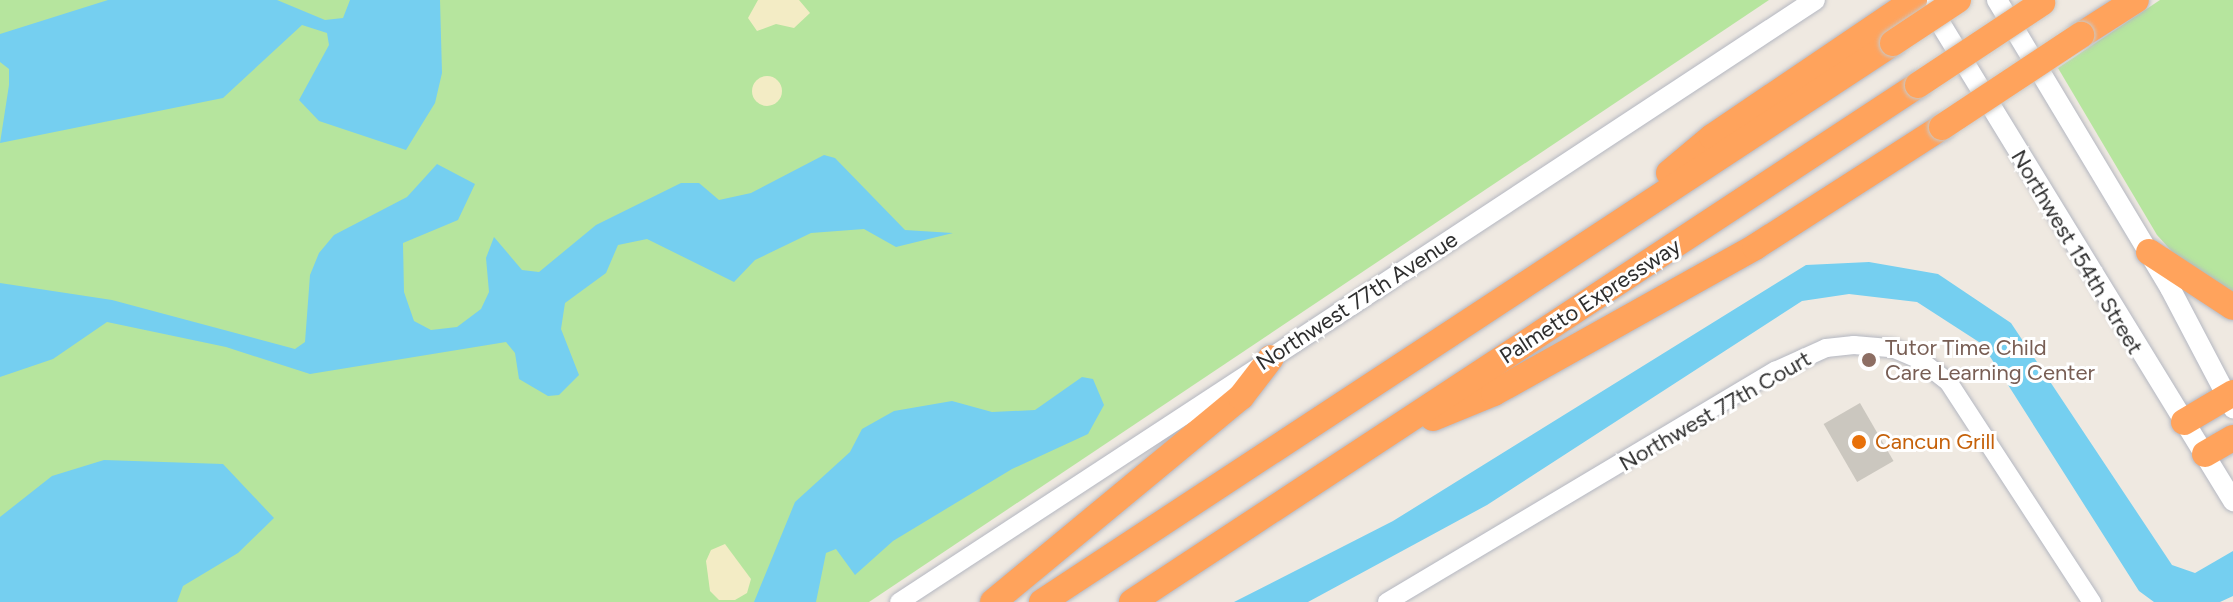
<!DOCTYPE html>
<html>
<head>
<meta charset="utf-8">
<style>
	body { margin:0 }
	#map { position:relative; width:2233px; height:602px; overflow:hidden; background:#efe9e1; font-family:Figtree,sans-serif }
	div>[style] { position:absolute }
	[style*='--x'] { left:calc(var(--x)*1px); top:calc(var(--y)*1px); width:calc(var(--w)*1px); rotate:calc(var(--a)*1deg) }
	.green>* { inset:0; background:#b6e59e }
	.sand>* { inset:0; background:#f3ecc5 }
	.round { border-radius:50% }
	.water>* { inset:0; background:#75cff0 }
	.building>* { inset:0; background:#cbc7bf; transform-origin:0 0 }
	.roads { filter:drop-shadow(0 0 2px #b4b7c1) drop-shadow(0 0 2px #b4b7c1) }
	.tertiary>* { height:18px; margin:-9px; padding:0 9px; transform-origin:9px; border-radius:9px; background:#fff }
	.secondary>* { height:20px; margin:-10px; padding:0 10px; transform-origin:10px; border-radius:10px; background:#fff }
	.motorway>* { height:26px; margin:-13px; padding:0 13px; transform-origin:13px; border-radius:13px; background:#ffa35c }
	.bridges { filter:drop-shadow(0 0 2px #c9c9c9) drop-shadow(0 0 2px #c9c9c9) }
	.motorway-bridge>* { height:26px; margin:-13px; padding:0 13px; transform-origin:13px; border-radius:13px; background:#ffa35c }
	.dots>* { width:22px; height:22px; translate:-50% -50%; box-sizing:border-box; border:4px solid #fff; border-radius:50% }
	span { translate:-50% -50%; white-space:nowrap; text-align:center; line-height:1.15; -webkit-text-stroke:6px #fff; paint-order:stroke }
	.street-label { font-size:22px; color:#2e2e2e }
	.education-label { font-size:22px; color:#785e54 }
	.left { translate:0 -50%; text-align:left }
	.food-label { font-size:22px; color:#c56008 }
</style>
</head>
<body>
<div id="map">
	<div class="green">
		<i style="clip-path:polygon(0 0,1769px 0,869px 602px,0 602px)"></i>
		<i style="clip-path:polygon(2160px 0,2233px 0,2233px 296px,2196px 278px,2157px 235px,2058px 68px)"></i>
	</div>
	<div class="sand">
		<i style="clip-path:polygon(758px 0,799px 0,810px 13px,794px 28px,776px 24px,757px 31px,748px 18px)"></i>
		<i class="round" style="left:752px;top:76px;width:30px;height:30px"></i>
		<i style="clip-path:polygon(725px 544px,751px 579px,747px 593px,735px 600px,719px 600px,710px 591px,706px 561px,711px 550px)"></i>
	</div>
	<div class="water">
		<i style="clip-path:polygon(108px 0,277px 0,325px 20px,343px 18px,350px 0,440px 0,442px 73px,435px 103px,406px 150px,319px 121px,299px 100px,329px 45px,327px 33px,302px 25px,223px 98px,0 143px,9px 85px,9px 69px,0 62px,0 34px)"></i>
		<i style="clip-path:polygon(824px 155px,835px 158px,905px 230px,953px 233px,896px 247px,864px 229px,811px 233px,755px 260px,734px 282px,647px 239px,618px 245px,606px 273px,565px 303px,561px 329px,579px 375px,559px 395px,548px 396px,519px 379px,515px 353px,506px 342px,310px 374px,226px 347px,107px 322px,53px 359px,0 377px,0 283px,112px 300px,295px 349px,305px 342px,310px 275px,319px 253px,334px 235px,407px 197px,437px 164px,475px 184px,458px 220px,403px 243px,404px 292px,414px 321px,431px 330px,457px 327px,481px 309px,489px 292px,486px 258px,494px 237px,522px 270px,539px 272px,596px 225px,681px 183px,699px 183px,719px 200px,751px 193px)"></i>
		<i style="clip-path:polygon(1869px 262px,1938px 274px,2011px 323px,2172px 565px,2195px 573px,2233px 551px,2233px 596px,2220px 602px,2154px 602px,2139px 591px,1982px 344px,1917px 302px,1849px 294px,1802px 301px,1487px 505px,1308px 602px,1234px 602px,1393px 521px,1806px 265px)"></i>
		<i style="clip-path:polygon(1082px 377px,1093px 379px,1104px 405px,1088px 434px,1012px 469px,893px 541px,855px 575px,836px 549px,826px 553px,816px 602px,754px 602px,795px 502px,850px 452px,862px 429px,894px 411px,952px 401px,992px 412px,1035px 410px)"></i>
		<i style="clip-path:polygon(104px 460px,223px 464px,274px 518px,238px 553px,183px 586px,177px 602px,0 602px,0 517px,52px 476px)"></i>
	</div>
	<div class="building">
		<i style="left:1860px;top:403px;width:67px;height:42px;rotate:60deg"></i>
	</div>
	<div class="roads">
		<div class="tertiary">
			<i style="--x:899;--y:602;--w:430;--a:-33.2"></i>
			<i style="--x:1387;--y:602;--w:452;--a:-30.8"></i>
			<i style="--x:1775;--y:371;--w:56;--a:-24.3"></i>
			<i style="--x:1826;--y:348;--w:28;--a:-6"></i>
			<i style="--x:1854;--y:345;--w:38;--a:5"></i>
			<i style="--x:1892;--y:348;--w:30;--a:23"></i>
			<i style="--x:1920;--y:360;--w:37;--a:38"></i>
			<i style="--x:1949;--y:383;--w:262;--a:56.9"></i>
		</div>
		<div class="secondary">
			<i style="--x:1926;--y:0;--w:588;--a:58.5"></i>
			<i style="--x:1997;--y:0;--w:336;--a:59"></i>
			<i style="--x:2170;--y:288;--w:136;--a:62.3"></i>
			<i style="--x:1271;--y:358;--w:651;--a:-33.35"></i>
		</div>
		<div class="motorway">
			<i style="--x:2081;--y:35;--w:65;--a:-32.5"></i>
			<i style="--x:1669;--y:173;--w:56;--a:-39.9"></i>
			<i style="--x:1712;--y:137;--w:244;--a:-34.1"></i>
			<i style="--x:2149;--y:252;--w:100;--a:33.2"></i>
			<i style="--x:1433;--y:418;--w:66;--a:-22.3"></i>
			<i style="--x:1494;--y:393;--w:299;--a:-29.2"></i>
			<i style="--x:1755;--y:247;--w:222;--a:-32.7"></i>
			<i style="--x:2184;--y:422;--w:57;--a:-30.6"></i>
			<i style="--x:2205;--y:454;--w:32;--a:-30"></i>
			<i style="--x:993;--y:602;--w:322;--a:-39.6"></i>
			<i style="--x:1241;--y:397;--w:49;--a:-52.4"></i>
			<i style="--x:1042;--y:602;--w:1018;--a:-33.3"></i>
			<i style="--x:1132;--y:602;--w:941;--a:-33.34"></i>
		</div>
	</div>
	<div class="bridges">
		<div class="motorway-bridge">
			<i style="--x:1893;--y:43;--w:78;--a:-33.5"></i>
			<i style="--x:1918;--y:85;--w:149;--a:-33.5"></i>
			<i style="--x:1942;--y:127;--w:167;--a:-33.5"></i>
		</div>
	</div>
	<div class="dots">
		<i style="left:1869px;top:360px;background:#8d6e63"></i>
		<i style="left:1859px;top:442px;background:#e8710a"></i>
	</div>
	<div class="street-label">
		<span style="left:2077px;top:252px;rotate:59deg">Northwest 154th Street</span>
		<span style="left:1357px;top:301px;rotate:-33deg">Northwest 77th Avenue</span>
		<span style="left:1590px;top:301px;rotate:-33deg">Palmetto Expressway</span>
		<span style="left:1715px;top:411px;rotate:-30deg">Northwest 77th Court</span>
	</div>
	<div class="education-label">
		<span class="left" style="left:1885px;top:360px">Tutor Time Child<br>Care Learning Center</span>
	</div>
	<div class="food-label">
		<span class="left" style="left:1875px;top:442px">Cancun Grill</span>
	</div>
</div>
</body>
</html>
